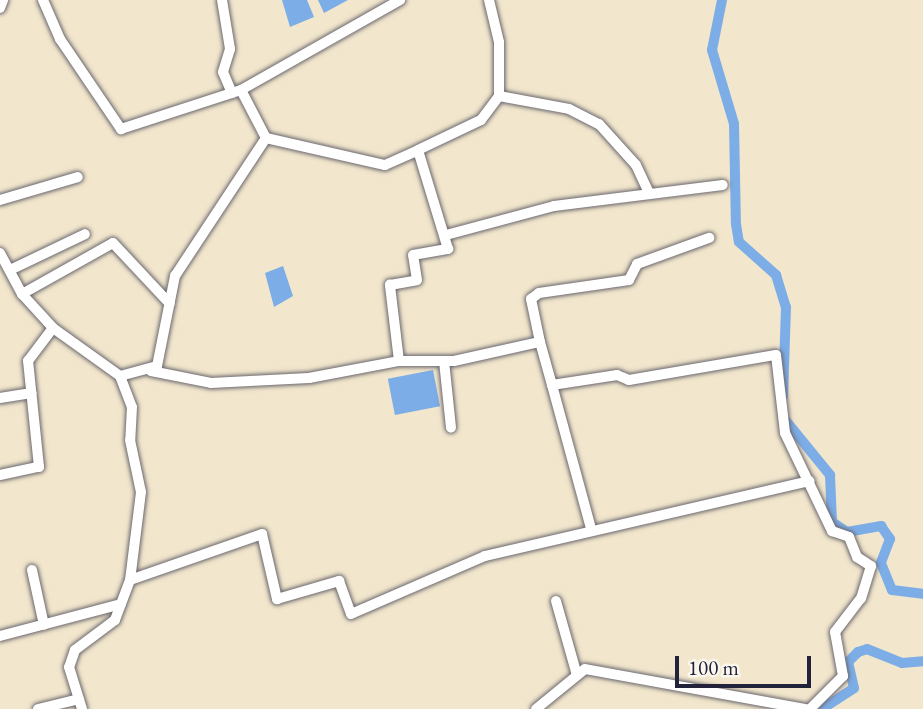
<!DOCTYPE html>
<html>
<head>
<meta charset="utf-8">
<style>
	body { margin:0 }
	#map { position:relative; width:923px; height:709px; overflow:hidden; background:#f2e7cd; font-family:"EB Garamond",serif }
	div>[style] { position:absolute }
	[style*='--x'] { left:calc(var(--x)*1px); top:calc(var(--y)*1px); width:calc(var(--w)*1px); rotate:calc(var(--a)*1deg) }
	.water>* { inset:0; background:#7cade7; transform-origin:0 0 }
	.canal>* { height:10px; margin:-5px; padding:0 5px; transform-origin:5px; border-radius:5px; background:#7cade7 }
	.roads { filter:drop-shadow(0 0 2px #6b676e) drop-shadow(0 0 2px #6b676e) }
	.minor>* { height:10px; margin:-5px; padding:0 5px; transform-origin:5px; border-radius:5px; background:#fff }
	span { translate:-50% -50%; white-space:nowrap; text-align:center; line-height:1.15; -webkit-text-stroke:5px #fbf7ec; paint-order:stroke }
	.scale { position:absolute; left:675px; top:656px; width:136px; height:32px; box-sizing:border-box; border:4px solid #22223b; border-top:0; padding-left:9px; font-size:21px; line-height:24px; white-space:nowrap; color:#22223b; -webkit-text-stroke:5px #fbf7ec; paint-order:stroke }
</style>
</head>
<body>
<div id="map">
	<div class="water">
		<i style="clip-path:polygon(282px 0,307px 0,314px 17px,290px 27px)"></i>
		<i style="clip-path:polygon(318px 0,348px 0,324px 13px)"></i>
		<i style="clip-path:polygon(283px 266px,293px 296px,274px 307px,265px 273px)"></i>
		<i style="left:433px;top:370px;width:37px;height:46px;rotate:79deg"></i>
	</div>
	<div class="canal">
		<i style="--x:722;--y:0;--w:51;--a:101.3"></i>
		<i style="--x:712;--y:50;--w:77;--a:73.4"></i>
		<i style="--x:734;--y:124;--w:100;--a:88.9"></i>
		<i style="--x:736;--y:224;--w:18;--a:81"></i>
		<i style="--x:739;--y:242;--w:50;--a:41.7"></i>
		<i style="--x:776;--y:275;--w:34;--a:73"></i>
		<i style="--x:786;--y:307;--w:89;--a:91.9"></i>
		<i style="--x:786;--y:421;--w:70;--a:50.8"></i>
		<i style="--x:830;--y:475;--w:47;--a:87.6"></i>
		<i style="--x:832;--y:522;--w:18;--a:34"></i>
		<i style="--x:847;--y:532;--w:35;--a:-10"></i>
		<i style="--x:881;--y:526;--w:16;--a:55"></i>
		<i style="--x:890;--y:539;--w:26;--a:111"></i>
		<i style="--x:881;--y:563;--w:29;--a:68"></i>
		<i style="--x:892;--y:590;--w:31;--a:7"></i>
		<i style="--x:822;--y:709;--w:38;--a:-33"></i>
		<i style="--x:854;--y:688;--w:27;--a:-103"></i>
		<i style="--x:848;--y:662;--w:14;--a:-45"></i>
		<i style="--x:858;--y:652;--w:9;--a:-18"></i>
		<i style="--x:867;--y:649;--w:38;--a:22"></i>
		<i style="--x:902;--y:663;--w:21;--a:-5"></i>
	</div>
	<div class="roads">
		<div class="minor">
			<i style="--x:43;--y:0;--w:43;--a:66.4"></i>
			<i style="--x:60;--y:39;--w:109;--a:55.9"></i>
			<i style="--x:121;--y:129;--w:126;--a:-18"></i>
			<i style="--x:241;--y:90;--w:183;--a:-29.5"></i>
			<i style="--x:222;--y:0;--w:50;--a:80.7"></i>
			<i style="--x:230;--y:49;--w:24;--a:107"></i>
			<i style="--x:223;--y:72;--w:23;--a:67"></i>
			<i style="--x:0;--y:8;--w:9;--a:-69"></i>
			<i style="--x:499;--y:96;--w:71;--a:10.5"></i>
			<i style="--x:569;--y:109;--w:34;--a:27"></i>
			<i style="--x:599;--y:124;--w:55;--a:47.9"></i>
			<i style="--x:636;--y:165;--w:29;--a:65"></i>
			<i style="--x:266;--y:138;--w:122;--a:12.8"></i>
			<i style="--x:385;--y:165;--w:36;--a:-24"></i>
			<i style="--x:0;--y:200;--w:81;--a:-16.4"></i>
			<i style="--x:446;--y:235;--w:112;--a:-15"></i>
			<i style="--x:554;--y:206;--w:170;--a:-7.1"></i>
			<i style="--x:0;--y:253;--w:47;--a:61.8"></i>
			<i style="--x:22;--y:294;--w:46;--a:47.6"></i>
			<i style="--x:53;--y:328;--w:82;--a:35.6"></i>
			<i style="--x:120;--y:376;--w:33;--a:69"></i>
			<i style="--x:132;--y:407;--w:33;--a:93"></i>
			<i style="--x:130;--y:440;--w:53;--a:78.1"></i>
			<i style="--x:141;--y:492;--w:89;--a:97.1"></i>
			<i style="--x:130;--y:580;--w:43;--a:110.6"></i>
			<i style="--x:115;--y:620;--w:50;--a:143.1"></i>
			<i style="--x:75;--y:650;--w:18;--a:109"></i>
			<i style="--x:69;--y:667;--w:44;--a:72.8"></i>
			<i style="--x:10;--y:270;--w:83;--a:-25.6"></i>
			<i style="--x:22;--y:294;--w:104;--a:-29.3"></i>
			<i style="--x:113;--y:243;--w:83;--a:46.9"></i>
			<i style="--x:540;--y:342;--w:44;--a:-101.8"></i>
			<i style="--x:531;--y:299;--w:10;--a:-37"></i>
			<i style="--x:539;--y:293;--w:91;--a:-8.2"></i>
			<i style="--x:629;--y:280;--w:18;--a:-63"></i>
			<i style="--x:637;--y:264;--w:77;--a:-19.9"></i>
			<i style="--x:399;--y:361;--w:77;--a:-96.8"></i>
			<i style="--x:390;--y:285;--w:27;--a:-10"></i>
			<i style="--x:417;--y:280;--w:25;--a:-99"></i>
			<i style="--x:413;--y:255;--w:36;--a:-10"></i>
			<i style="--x:448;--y:249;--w:103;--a:-106.9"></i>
			<i style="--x:418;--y:150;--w:70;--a:-25.5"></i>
			<i style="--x:481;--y:120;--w:30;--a:-53"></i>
			<i style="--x:499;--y:96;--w:54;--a:-90"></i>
			<i style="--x:499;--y:42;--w:43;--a:-103.4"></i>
			<i style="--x:444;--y:361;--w:67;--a:84"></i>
			<i style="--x:151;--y:371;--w:61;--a:11.3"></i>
			<i style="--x:211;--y:383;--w:98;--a:-2.9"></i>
			<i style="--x:309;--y:378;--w:92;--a:-10.7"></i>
			<i style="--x:399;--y:361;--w:55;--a:0"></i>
			<i style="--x:454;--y:361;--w:88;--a:-12.5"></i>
			<i style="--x:540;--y:342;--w:45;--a:74.4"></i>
			<i style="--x:552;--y:385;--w:66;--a:-8.7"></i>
			<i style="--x:617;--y:375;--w:13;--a:23"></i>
			<i style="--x:629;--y:380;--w:149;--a:-9.7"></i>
			<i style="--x:776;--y:355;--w:79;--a:83.4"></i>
			<i style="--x:785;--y:433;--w:109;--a:64.4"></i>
			<i style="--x:832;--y:531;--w:18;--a:19"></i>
			<i style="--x:849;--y:537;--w:22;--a:68"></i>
			<i style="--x:857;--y:557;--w:17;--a:33"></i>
			<i style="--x:871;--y:566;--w:34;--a:107"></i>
			<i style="--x:861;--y:598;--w:43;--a:127.4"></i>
			<i style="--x:835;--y:632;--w:45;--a:79.7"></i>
			<i style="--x:843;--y:676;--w:47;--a:135"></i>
			<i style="--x:120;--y:376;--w:38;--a:-15"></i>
			<i style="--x:157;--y:366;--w:92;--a:-78.7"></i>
			<i style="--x:175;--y:276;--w:165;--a:-56.6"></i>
			<i style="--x:266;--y:138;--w:54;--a:-117.5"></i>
			<i style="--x:552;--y:385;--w:149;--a:74.8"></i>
			<i style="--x:0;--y:398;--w:32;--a:-9"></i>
			<i style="--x:0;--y:475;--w:40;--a:-12"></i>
			<i style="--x:39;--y:467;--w:107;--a:-95.9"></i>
			<i style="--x:28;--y:361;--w:41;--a:-52.9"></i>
			<i style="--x:32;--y:570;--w:56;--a:77.7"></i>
			<i style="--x:130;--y:580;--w:140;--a:-19.2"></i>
			<i style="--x:262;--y:534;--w:67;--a:77"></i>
			<i style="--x:277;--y:599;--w:65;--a:-16.2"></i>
			<i style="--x:339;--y:581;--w:35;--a:70"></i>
			<i style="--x:351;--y:614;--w:146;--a:-23.4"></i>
			<i style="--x:485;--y:556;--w:333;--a:-13"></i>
			<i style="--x:556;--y:601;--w:77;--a:74.2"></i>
			<i style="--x:0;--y:636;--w:125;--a:-14.8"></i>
			<i style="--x:38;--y:709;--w:42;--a:-13.7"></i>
			<i style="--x:536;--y:709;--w:63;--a:-39.2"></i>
			<i style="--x:585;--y:669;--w:224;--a:10.3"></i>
		</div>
	</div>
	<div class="scale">100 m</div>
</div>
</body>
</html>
